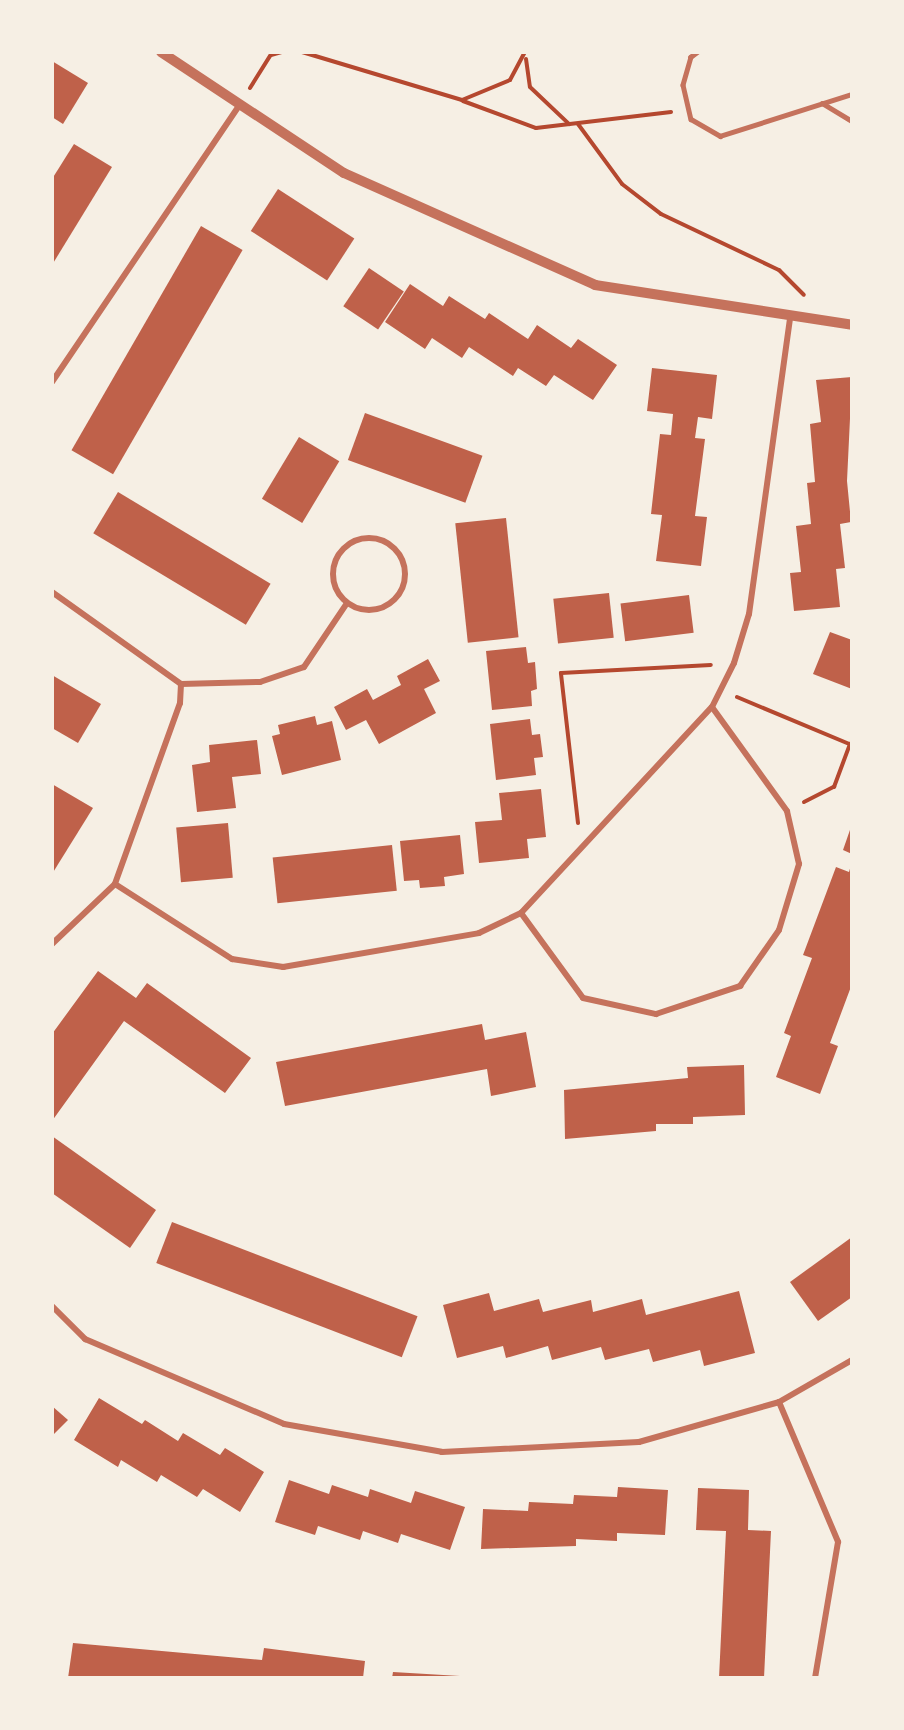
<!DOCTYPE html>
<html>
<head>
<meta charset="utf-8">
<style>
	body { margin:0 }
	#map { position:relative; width:904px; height:1730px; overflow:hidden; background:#f6efe4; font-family:"Source Sans 3",sans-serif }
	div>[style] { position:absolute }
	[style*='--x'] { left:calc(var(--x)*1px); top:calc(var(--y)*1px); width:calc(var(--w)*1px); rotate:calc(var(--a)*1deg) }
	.building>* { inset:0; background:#bf614a; transform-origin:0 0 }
	.path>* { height:4px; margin:-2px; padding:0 2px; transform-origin:2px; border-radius:2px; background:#b5482f }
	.service>* { height:4.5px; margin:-2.25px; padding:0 2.25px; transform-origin:2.25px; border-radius:2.25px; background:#c5725c }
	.minor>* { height:6px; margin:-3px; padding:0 3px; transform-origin:3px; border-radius:3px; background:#c5725c }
	.minor>.ring { margin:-3px; padding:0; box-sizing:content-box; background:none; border:6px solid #c5725c; border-radius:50% }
	.tertiary>* { height:10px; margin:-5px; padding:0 5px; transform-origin:5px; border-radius:5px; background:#c5725c }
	span { translate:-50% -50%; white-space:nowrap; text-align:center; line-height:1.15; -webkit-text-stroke:6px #f6efe4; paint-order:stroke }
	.frame { position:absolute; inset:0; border:54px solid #f6efe4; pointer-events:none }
</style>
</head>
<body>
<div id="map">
	<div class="building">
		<i style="clip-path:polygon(52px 61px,88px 83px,63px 124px,52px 117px)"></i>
		<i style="clip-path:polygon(74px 144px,112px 167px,52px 265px,52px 179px)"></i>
		<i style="left:278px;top:189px;width:91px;height:50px;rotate:33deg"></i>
		<i style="left:201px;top:226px;width:48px;height:259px;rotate:30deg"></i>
		<i style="left:369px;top:268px;width:42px;height:46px;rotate:34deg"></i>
		<i style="clip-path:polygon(410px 284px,443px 306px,449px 296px,485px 319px,489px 313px,528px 339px,537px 325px,571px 348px,578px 339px,617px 365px,593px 400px,554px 375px,546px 386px,518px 368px,513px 376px,469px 347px,462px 358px,432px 338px,425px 349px,385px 322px)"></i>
		<i style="clip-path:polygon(652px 368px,717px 375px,712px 419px,698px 417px,695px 438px,705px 439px,695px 516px,707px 517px,701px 566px,656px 561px,662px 515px,651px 514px,660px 434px,671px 435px,673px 414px,647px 411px)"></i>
		<i style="clip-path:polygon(852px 377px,847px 481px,851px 522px,840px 524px,845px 568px,836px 569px,840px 607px,794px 611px,790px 573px,801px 572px,796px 526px,811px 524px,807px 483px,815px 482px,810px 424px,821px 422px,816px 380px)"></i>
		<i style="left:365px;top:413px;width:125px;height:50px;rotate:20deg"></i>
		<i style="left:299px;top:437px;width:47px;height:72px;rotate:31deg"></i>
		<i style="left:118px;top:492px;width:178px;height:48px;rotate:31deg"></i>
		<i style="left:506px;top:518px;width:120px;height:51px;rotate:84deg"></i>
		<i style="left:609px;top:593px;width:45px;height:56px;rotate:84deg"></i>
		<i style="left:689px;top:595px;width:38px;height:69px;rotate:83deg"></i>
		<i style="clip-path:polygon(830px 632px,852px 640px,852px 689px,813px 674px)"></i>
		<i style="clip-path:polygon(526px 647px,528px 663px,535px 662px,537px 689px,531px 691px,532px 706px,492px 710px,486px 651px)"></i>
		<i style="clip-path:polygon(428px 659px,440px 681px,424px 689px,436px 713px,379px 744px,366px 720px,346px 730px,334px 707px,367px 689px,373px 700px,401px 685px,397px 676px)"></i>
		<i style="clip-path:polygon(52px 675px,101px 704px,78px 743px,52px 728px)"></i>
		<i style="clip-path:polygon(315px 716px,317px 725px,332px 721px,341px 760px,282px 775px,272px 736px,280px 734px,278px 725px)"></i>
		<i style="clip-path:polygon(530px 719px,532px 735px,540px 734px,543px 757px,534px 758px,536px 775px,496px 780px,490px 724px)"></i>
		<i style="clip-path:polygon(257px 740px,261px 774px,232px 777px,236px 808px,197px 812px,192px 765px,210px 762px,209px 745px)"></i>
		<i style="clip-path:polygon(52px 784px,93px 808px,52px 874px)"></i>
		<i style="clip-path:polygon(541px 789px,546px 837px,527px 839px,529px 858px,479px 863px,475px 822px,502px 820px,499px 793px)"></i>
		<i style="left:228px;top:823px;width:55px;height:52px;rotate:85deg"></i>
		<i style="clip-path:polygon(851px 827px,852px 827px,852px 854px,843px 850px)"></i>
		<i style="clip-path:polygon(460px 835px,464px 874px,444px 877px,445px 886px,420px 888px,419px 880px,404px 881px,400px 841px)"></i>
		<i style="left:392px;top:845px;width:46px;height:120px;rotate:84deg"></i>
		<i style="clip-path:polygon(851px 865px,852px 984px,830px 1043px,838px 1046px,820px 1094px,776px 1077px,791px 1036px,784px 1033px,812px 958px,803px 955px,836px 867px,849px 872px)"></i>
		<i style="clip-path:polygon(98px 971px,136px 998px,147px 983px,251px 1058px,225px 1093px,124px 1021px,52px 1121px,52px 1034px)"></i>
		<i style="clip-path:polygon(482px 1024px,485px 1040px,526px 1032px,536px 1087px,491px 1096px,487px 1069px,285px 1106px,276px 1062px)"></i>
		<i style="clip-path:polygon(744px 1065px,745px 1115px,693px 1117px,693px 1124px,656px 1124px,656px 1131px,565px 1139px,564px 1090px,688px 1078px,687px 1067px)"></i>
		<i style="clip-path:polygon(52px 1136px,156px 1210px,130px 1248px,52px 1193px)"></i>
		<i style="left:172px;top:1222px;width:263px;height:44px;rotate:21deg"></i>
		<i style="clip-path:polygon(852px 1237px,852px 1297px,818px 1321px,790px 1282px)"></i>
		<i style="clip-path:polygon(739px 1291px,755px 1353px,704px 1366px,700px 1350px,653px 1362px,649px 1349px,605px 1360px,601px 1347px,552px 1360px,548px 1346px,506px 1358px,503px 1346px,457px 1358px,443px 1305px,489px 1293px,494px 1311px,539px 1299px,543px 1312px,591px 1300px,593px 1312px,642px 1299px,646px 1315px)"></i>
		<i style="clip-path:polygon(99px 1398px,142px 1424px,145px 1420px,178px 1441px,183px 1433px,220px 1455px,225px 1448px,264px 1472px,240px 1512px,203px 1489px,197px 1497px,161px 1475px,157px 1482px,121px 1460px,118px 1467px,74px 1440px)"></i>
		<i style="clip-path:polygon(52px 1406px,68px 1420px,52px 1436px)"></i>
		<i style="clip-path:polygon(289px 1480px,329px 1494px,332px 1485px,368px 1497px,370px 1489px,411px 1503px,415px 1491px,465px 1507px,450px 1550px,401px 1534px,398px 1543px,363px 1531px,360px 1540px,318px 1526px,315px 1535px,275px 1522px)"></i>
		<i style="clip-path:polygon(618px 1487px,668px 1490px,665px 1535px,617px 1533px,617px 1541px,576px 1539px,576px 1546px,481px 1549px,483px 1509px,528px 1511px,529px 1502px,573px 1504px,574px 1495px,617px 1497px)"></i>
		<i style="clip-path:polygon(698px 1488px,749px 1490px,748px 1530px,771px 1531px,764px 1678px,719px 1678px,726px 1531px,696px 1530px)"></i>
		<i style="clip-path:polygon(73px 1643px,262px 1660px,264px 1648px,365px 1661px,363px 1678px,68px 1678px)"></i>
		<i style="clip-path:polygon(393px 1672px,460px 1676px,460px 1678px,392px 1678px)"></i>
	</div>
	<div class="path">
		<i style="--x:302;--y:52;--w:167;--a:16.7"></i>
		<i style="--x:462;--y:100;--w:52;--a:-22.6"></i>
		<i style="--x:510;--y:80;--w:32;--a:-62"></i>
		<i style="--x:526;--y:59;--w:28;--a:82"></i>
		<i style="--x:530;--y:87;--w:54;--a:43.5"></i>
		<i style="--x:250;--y:88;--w:39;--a:-58"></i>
		<i style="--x:271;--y:55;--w:11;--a:-15"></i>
		<i style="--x:463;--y:101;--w:78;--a:20.3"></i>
		<i style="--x:536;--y:128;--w:136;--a:-6.8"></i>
		<i style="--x:578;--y:124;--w:74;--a:53.7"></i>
		<i style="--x:622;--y:184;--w:49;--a:37.6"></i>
		<i style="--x:661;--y:214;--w:131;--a:25.4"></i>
		<i style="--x:779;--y:270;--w:35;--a:45"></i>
		<i style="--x:737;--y:697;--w:125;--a:22.7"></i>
		<i style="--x:804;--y:802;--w:34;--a:-27"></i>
		<i style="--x:834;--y:787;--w:46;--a:-69.6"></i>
		<i style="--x:578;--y:823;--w:151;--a:-96.5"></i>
		<i style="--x:561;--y:673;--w:150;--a:-3.1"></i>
	</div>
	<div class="service">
		<i style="--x:698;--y:52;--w:9;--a:144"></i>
		<i style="--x:691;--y:57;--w:29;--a:106"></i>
		<i style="--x:683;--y:85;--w:35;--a:77"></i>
		<i style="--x:691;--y:119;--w:34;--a:30"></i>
		<i style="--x:720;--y:136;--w:139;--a:-17.7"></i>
		<i style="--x:822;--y:103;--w:35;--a:31"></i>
	</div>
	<div class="minor">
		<i style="--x:52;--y:382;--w:336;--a:-55.9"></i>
		<i class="ring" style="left:333px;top:538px;width:66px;height:66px"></i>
		<i style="--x:52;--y:592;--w:158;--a:35.5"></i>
		<i style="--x:181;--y:684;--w:19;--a:93"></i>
		<i style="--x:180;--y:703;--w:192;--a:109.8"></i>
		<i style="--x:115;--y:884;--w:87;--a:136.4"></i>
		<i style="--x:181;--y:684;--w:79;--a:-1.5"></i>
		<i style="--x:260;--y:682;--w:46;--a:-18.8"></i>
		<i style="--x:304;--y:667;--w:77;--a:-56.1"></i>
		<i style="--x:115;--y:884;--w:139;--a:32.7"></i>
		<i style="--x:232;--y:959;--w:52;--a:8.9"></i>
		<i style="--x:283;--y:967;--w:199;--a:-9.8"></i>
		<i style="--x:479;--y:933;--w:47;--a:-25.5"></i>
		<i style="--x:521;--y:913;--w:281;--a:-47.2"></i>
		<i style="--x:712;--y:707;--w:49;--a:-63.4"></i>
		<i style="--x:734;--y:663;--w:51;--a:-73"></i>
		<i style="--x:749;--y:614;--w:298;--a:-82.1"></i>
		<i style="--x:521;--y:913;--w:105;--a:53.9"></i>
		<i style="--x:583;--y:998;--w:75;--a:12.4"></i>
		<i style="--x:656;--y:1014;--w:89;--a:-18.4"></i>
		<i style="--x:740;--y:986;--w:68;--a:-55.1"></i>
		<i style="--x:779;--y:930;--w:69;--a:-73.1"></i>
		<i style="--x:799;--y:864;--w:54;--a:-102.8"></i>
		<i style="--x:787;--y:811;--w:128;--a:-125.8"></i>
		<i style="--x:52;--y:1306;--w:47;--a:45"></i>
		<i style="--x:85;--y:1339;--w:216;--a:23.1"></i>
		<i style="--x:284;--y:1424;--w:160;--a:10"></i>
		<i style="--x:442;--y:1452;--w:197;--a:-2.9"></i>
		<i style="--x:639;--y:1442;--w:146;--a:-15.9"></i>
		<i style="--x:779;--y:1402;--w:84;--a:-29.9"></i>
		<i style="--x:779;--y:1402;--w:152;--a:67.1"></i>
		<i style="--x:838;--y:1542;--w:138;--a:99.6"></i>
	</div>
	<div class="tertiary">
		<i style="--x:161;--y:52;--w:219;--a:33.5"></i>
		<i style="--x:344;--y:173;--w:275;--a:24"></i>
		<i style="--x:595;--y:285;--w:260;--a:8.8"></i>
	</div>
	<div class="frame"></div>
</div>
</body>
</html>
